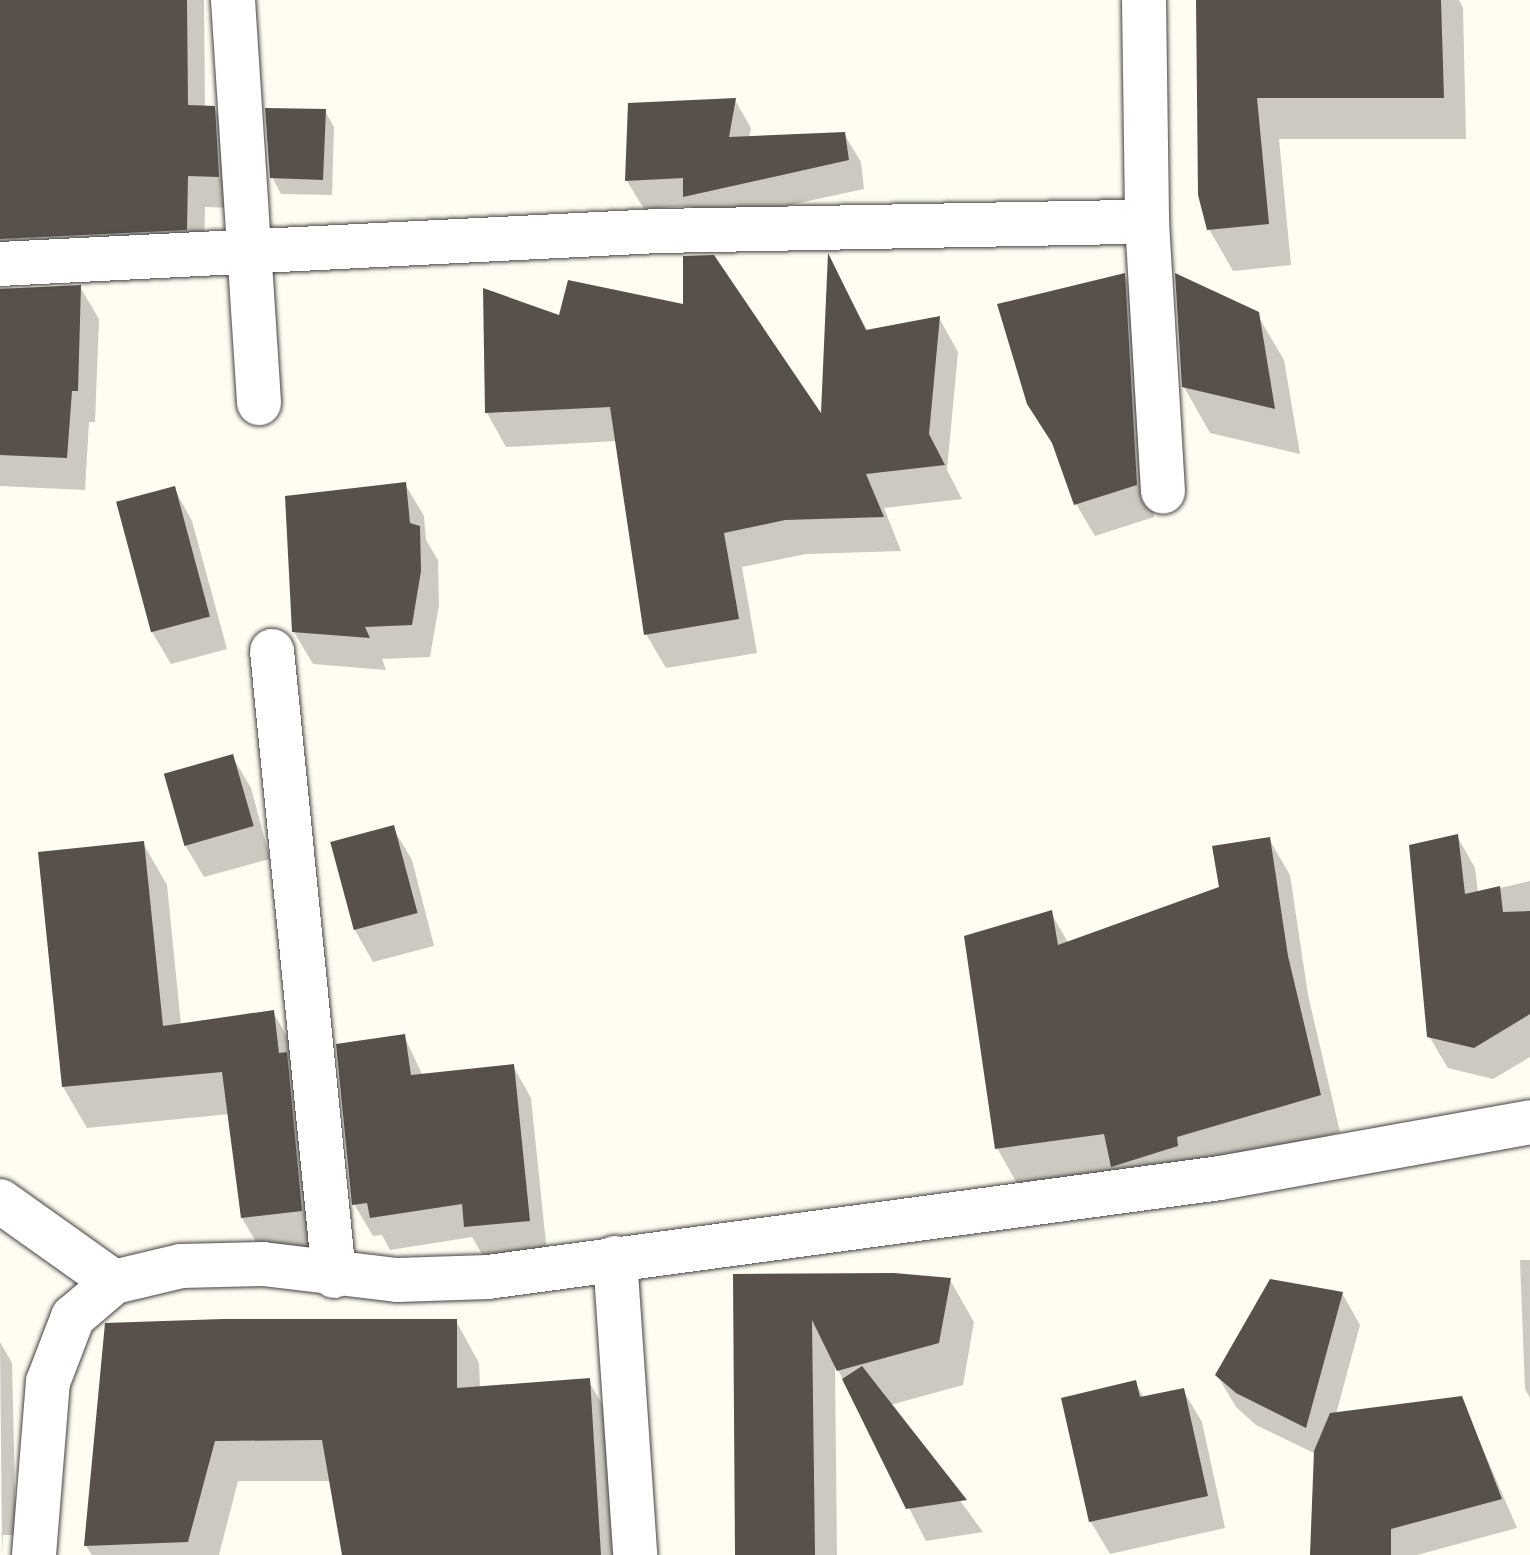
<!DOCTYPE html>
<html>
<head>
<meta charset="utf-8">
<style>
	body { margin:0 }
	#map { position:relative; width:1530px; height:1555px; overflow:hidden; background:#fffcf1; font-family:"Libre Baskerville",serif }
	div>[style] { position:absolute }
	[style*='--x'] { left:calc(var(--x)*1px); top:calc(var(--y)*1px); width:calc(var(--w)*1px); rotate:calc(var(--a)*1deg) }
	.shadow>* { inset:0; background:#0003 }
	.building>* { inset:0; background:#58504b; transform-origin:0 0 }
	.roads { filter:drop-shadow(0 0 2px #424242) drop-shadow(0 0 2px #424242) }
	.minor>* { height:44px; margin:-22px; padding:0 22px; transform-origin:22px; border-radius:22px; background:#fff }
	.tertiary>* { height:44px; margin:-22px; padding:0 22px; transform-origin:22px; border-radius:22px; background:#fff }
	span { translate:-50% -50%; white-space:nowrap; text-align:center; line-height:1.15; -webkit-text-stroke:8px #fff; paint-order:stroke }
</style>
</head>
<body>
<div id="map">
	<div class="shadow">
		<i style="clip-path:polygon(0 0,204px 0,205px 108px,214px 108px,232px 140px,236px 208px,205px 207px,204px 261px,0 282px)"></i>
		<i style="clip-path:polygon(1198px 0,1459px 0,1463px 8px,1466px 139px,1279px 139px,1291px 265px,1233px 271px,1209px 229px)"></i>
		<i style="clip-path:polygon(735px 100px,751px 128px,749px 138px,844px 134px,861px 162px,864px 189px,702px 224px,691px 206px,644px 209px,627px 181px)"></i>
		<i style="clip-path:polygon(325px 111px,334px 127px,332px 195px,281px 194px,272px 177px)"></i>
		<i style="clip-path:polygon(830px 260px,868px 332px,939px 318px,958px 352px,947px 470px,962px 499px,884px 508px,901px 551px,806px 554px,742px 567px,757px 653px,666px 668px,646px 634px,617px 441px,506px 447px,487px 413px,485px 291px,822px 419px)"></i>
		<i style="clip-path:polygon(1124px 275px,1142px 307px,1154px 517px,1095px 536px,1076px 504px)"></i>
		<i style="clip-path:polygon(80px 287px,99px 319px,95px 422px,89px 422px,85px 490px,0 486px,0 288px)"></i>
		<i style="clip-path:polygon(1257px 314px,1284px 360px,1300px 454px,1210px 433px,1184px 387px)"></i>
		<i style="clip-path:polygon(405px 484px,424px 516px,426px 540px,438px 560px,439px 605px,430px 657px,382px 659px,386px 670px,313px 664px,294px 632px)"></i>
		<i style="clip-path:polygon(174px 488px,192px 521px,227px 649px,171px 664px,152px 632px,118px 503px)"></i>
		<i style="clip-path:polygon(232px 756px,251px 788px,270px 859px,204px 877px,185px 845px)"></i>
		<i style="clip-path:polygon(393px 828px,412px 860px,434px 946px,373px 962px,355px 930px)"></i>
		<i style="clip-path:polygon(1457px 836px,1475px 868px,1478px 893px,1530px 881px,1530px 1057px,1493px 1079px,1448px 1068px,1429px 1036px)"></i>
		<i style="clip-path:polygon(1269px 839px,1290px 875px,1308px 995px,1340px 1132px,1196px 1174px,1018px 1185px,997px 1148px,1051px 913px,1069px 944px,1221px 888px)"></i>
		<i style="clip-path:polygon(143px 843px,167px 885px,181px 1025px,273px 1012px,297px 1054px,325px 1252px,266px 1259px,242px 1218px,230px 1114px,87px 1128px,63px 1087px)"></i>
		<i style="clip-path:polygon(404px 1036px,423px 1076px,513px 1066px,531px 1098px,547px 1253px,485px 1259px,472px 1237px,390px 1250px,382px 1235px,373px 1236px,354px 1204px)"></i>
		<i style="clip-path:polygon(1520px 1260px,1530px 1260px,1530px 1398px,1525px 1389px)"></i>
		<i style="clip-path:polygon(736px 1276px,950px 1280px,974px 1322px,963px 1385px,890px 1405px,983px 1532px,926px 1541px,835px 1364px,837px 1555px,737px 1555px)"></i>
		<i style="clip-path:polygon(1342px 1293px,1360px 1325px,1336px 1414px,1461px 1398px,1517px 1528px,1417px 1555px,1312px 1555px,1316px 1454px,1256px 1425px,1236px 1407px,1217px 1375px)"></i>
		<i style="clip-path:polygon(456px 1321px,479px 1363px,480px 1388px,588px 1380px,612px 1421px,621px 1555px,344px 1555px,332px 1481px,238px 1481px,219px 1555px,92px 1555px,86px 1546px,107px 1325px)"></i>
		<i style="clip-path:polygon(0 1342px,12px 1363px,16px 1535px,3px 1535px,2px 1555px)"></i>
		<i style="clip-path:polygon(1135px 1382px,1144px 1398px,1183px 1390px,1202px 1422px,1225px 1528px,1110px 1554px,1091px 1522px,1064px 1399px)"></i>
	</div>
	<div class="building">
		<i style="clip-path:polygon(0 0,187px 0,188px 105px,215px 106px,219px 177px,188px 176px,187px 230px,0 239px)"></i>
		<i style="clip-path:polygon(1196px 0,1441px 0,1444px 98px,1257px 98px,1269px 224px,1207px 230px,1198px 195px)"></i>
		<i style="clip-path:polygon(736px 98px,729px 137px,845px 132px,849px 160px,683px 197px,683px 178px,625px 181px,628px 103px)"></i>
		<i style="clip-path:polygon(265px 108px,326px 109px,323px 180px,270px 178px)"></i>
		<i style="clip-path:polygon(828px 253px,866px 330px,940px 316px,929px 434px,945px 465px,866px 474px,884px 517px,785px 520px,724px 533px,739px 619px,644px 635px,610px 407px,485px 413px,483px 288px,559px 315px,568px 280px,683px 304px,683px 256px,714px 255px,821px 413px)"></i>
		<i style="clip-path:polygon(1125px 273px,1137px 485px,1074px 505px,1052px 443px,1027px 404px,997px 304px)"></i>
		<i style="clip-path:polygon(1175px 273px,1259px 312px,1275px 409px,1182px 387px)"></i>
		<i style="clip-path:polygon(81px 285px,78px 391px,72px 391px,67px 458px,0 455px,0 289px)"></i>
		<i style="clip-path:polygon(406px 482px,410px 523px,420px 526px,421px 571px,412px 625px,365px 627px,370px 638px,292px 632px,285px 496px)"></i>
		<i style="left:175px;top:486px;width:135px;height:61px;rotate:75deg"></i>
		<i style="left:233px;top:754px;width:75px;height:72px;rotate:74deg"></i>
		<i style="left:394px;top:825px;width:91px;height:66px;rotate:75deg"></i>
		<i style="clip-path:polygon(1458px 834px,1465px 894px,1500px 886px,1503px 912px,1530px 911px,1530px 1014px,1474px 1048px,1427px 1037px,1409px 845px)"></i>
		<i style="clip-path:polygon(1270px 837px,1288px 956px,1321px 1095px,1177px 1137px,1178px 1146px,1111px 1167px,1104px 1134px,995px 1149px,964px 936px,1052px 910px,1058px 945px,1219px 887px,1212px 846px)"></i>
		<i style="clip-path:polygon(144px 841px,163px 1026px,274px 1010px,279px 1053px,287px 1052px,302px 1211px,241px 1218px,222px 1072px,62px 1087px,38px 852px)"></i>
		<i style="clip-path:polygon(405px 1034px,411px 1075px,514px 1064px,530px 1221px,464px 1227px,462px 1204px,370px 1218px,367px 1203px,352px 1205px,336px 1044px)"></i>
		<i style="clip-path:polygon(894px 1273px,951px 1278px,939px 1343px,837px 1371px,812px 1320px,815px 1555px,735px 1555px,733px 1274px)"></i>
		<i style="clip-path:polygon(1270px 1279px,1343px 1292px,1306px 1428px,1236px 1393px,1215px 1375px)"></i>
		<i style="clip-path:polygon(223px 1319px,457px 1319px,457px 1388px,590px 1378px,601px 1555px,342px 1555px,322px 1440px,215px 1441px,188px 1542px,84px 1546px,105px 1323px)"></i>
		<i style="clip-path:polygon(862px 1366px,967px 1500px,906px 1509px,842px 1379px)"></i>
		<i style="clip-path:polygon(1136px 1380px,1140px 1397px,1184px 1388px,1208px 1496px,1089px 1522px,1061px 1398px)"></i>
		<i style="clip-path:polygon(1462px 1396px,1502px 1499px,1391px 1529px,1391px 1555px,1310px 1555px,1314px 1451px,1330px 1413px)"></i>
	</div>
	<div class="roads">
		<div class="minor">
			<i style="--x:233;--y:0;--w:404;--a:86.3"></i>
			<i style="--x:1144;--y:0;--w:222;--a:89.2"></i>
			<i style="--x:0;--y:264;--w:659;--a:-2.87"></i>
			<i style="--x:658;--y:231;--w:489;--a:-1.1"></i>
			<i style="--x:1147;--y:222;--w:270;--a:86.6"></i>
			<i style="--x:272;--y:651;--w:628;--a:84.33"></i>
			<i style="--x:0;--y:1201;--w:140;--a:35.4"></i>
			<i style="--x:615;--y:1258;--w:298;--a:86.1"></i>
		</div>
		<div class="tertiary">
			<i style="--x:34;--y:1555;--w:174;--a:-85.4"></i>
			<i style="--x:48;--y:1382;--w:70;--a:-69"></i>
			<i style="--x:73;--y:1317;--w:54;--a:-40.5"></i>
			<i style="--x:114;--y:1282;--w:69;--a:-13.4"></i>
			<i style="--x:181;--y:1266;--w:82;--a:-1.4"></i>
			<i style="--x:263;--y:1264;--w:135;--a:6.8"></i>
			<i style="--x:397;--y:1280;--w:91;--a:-1.9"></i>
			<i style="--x:488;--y:1277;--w:739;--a:-7.7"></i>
			<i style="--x:1220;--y:1178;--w:315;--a:-10.2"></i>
		</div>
	</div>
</div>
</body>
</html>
